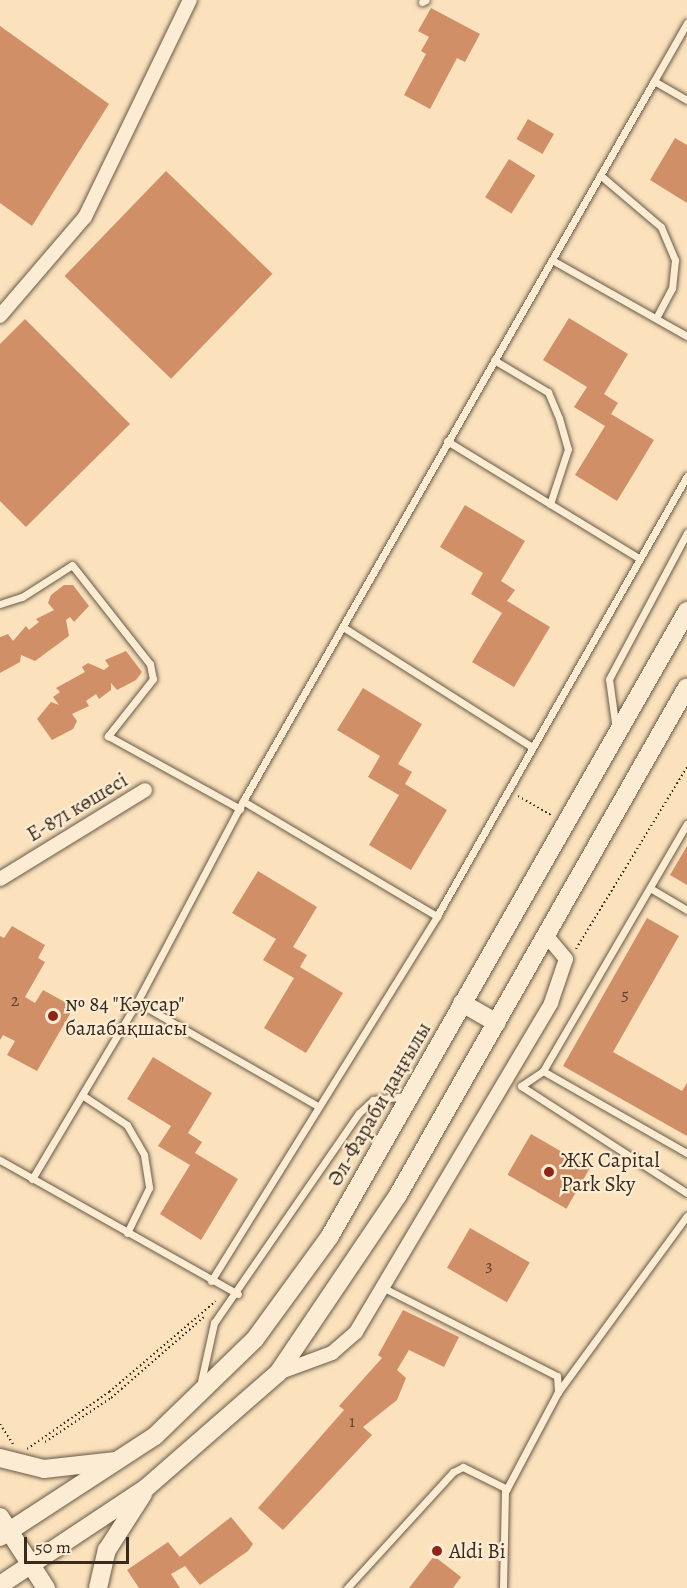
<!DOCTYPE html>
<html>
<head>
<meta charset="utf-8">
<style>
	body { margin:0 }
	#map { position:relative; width:687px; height:1588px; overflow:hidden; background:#fbe2bd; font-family:Alegreya,serif }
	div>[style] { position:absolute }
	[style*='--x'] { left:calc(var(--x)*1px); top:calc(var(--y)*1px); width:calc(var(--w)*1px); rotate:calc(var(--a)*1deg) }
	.building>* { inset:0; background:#d18f67; transform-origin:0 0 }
	.path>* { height:2px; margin-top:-1px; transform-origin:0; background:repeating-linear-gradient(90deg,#382b1d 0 1.5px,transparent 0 4.5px) }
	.roads { filter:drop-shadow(0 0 2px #695945) drop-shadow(0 0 2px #695945) }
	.service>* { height:7px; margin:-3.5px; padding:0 3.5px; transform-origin:3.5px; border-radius:3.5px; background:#fcecd4 }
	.minor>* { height:14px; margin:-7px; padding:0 7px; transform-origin:7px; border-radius:7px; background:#fcecd4 }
	.secondary>* { height:18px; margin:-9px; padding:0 9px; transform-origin:9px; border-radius:9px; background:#fcecd4 }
	.dots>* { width:16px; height:16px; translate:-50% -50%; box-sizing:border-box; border:3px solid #fcecd4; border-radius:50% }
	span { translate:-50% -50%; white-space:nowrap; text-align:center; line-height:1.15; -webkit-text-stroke:4.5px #fcecd4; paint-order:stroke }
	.number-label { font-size:18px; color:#5e4430 }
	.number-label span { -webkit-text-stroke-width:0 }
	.street-label { font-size:21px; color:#382b1d }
	.poi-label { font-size:21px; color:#382b1d }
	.left { translate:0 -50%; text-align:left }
	.scale { position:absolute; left:24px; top:1537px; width:105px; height:27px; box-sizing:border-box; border:3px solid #382b1d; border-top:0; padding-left:8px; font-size:18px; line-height:21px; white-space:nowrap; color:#382b1d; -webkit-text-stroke:4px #fcecd4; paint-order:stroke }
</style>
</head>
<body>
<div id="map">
	<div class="building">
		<i style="clip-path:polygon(431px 8px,480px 34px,465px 62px,457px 58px,430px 109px,404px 95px,426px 54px,421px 51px,429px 37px,418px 31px)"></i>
		<i style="clip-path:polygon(0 26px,109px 104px,32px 226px,0 203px)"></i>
		<i style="left:528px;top:119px;width:30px;height:23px;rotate:30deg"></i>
		<i style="clip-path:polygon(675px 138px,687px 145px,687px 203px,650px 180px)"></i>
		<i style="left:509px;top:159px;width:31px;height:45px;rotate:32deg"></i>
		<i style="left:166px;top:171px;width:148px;height:146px;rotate:44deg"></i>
		<i style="clip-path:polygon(569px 318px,628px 354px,604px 394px,618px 403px,611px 414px,654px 440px,617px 501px,575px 475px,605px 426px,574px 407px,587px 387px,543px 360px)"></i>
		<i style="clip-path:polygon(25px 319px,130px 424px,26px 527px,0 501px,0 344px)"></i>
		<i style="clip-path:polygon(465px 505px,525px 541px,501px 581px,515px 590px,507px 601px,550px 627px,514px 687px,472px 662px,502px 613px,471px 594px,483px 573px,440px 547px)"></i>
		<i style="clip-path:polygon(64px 585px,73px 585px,89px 606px,74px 622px,70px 617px,66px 620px,69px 636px,35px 661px,21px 655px,20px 662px,0 673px,0 637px,8px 634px,13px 641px,26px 626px,29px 630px,39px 622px,36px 619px,54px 610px,48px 603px,51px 595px)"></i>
		<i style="clip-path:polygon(126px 651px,142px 672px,136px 680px,117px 690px,111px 683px,111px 690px,99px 699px,96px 694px,86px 701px,89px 706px,72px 714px,77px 721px,73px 729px,52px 740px,37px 719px,51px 702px,59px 705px,53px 697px,60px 692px,56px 688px,85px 672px,82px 667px,88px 663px,104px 670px,109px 666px,105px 660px)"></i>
		<i style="clip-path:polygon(363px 688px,422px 724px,398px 764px,412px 772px,405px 784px,447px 810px,411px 870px,369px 845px,399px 795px,368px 777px,380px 756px,337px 730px)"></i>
		<i style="clip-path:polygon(687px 846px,687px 885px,670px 875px)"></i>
		<i style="clip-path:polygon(258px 871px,317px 907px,293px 947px,307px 955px,300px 967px,343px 993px,306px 1053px,264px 1028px,294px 978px,263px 960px,276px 939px,232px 913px)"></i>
		<i style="clip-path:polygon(647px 918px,679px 936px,613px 1052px,682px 1091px,687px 1083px,687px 1136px,563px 1066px)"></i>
		<i style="clip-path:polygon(12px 926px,45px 945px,38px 958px,45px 962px,25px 997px,35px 1003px,43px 990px,74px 1007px,37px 1071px,7px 1055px,15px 1041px,3px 1035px,0 1040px,0 936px,4px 938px)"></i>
		<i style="clip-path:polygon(153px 1057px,212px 1093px,188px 1133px,202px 1142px,195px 1153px,238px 1179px,201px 1240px,160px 1214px,190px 1165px,158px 1146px,171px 1126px,127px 1099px)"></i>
		<i style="left:531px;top:1134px;width:68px;height:47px;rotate:30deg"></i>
		<i style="left:470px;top:1228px;width:69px;height:46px;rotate:30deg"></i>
		<i style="clip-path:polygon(403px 1310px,459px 1337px,444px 1367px,409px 1350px,397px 1370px,406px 1378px,397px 1400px,363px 1427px,372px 1435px,283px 1530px,258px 1508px,344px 1410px,339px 1406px,382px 1358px,378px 1355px)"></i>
		<i style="clip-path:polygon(231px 1517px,253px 1544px,248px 1551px,200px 1585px,185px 1566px,171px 1574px,180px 1588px,139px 1588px,127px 1570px,168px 1542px,180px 1557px)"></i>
		<i style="clip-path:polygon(434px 1556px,461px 1577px,453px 1588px,409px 1588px)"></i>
	</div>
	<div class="path">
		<i style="--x:518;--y:796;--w:39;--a:30"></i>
		<i style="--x:576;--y:949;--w:213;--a:-58.6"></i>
		<i style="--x:0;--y:1424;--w:24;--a:57"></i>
		<i style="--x:45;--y:1442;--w:79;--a:-33.7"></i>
		<i style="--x:111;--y:1398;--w:123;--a:-41.1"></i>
		<i style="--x:27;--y:1449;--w:100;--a:-34.8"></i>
		<i style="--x:109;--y:1392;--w:140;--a:-40.4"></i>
	</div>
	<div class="roads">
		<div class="service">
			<i style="--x:422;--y:2;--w:4;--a:-27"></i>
			<i style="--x:654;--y:81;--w:67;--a:-60.4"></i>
			<i style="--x:600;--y:175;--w:80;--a:40.4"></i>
			<i style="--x:661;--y:227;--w:36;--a:67"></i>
			<i style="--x:675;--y:260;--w:28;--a:96"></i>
			<i style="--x:672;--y:288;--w:34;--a:118"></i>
			<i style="--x:552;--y:260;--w:155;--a:29.4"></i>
			<i style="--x:494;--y:360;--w:63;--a:30.7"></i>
			<i style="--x:548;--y:392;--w:28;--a:67"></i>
			<i style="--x:559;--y:418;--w:32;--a:74"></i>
			<i style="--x:568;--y:449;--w:58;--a:108.1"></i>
			<i style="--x:447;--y:441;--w:226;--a:31.4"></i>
			<i style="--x:0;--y:604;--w:23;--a:-18"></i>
			<i style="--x:22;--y:597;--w:59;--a:-32.6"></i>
			<i style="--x:72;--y:565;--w:126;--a:51.8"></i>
			<i style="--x:150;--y:664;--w:15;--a:79"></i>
			<i style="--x:153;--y:679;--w:73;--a:128.3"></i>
			<i style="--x:108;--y:736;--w:151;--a:28.9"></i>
			<i style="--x:343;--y:627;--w:224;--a:32.4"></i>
			<i style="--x:616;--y:730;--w:51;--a:-97.8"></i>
			<i style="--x:609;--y:679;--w:166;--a:-61.9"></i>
			<i style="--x:243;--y:801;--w:226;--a:30.7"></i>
			<i style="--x:650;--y:888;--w:43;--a:30.7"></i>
			<i style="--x:137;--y:1002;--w:209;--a:29.9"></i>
			<i style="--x:543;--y:1071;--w:166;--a:29.7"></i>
			<i style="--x:521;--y:1086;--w:27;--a:-34"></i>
			<i style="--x:543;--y:1071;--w:286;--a:-59.8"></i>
			<i style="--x:521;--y:1086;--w:197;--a:32.8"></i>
			<i style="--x:82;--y:1095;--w:54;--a:33.7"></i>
			<i style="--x:127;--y:1125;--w:34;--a:60"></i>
			<i style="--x:144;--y:1155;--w:33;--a:81"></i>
			<i style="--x:149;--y:1188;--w:50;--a:116.1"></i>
			<i style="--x:0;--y:1160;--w:273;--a:29.4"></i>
			<i style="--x:32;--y:1179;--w:206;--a:-59.3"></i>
			<i style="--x:137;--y:1002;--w:227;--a:-62.2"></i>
			<i style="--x:243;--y:801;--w:829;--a:-60.28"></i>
			<i style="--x:654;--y:81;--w:38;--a:30"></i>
			<i style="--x:211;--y:1281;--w:429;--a:-58.2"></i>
			<i style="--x:437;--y:916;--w:506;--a:-60.4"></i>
			<i style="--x:382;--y:1287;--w:196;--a:27"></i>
			<i style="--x:557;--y:1376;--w:16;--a:86"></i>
			<i style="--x:558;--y:1392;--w:113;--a:117.9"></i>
			<i style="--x:505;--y:1492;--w:96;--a:91.2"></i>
			<i style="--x:200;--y:1386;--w:65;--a:-77.5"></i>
			<i style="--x:214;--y:1323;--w:255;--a:-55.4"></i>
			<i style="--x:359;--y:1113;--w:19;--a:-43"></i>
			<i style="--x:373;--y:1100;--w:33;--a:-7"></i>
			<i style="--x:558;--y:1392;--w:218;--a:-53.8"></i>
			<i style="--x:347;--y:1588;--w:157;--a:-47.6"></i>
			<i style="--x:453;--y:1472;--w:11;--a:-27"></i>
			<i style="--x:463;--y:1467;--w:49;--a:26.6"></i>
		</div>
		<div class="minor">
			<i style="--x:0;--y:316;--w:130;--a:-49.4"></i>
			<i style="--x:85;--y:217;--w:241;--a:-64.2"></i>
			<i style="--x:0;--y:879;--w:170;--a:-31.5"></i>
			<i style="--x:278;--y:1373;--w:58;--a:-20.3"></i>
			<i style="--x:332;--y:1353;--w:32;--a:-41"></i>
			<i style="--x:356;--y:1332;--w:382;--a:-59.3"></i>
			<i style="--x:551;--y:1003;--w:46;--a:-71.2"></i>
			<i style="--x:566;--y:959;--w:30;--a:-130"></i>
		</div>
		<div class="secondary">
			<i style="--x:462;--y:1003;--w:40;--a:29.7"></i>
			<i style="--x:0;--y:1458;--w:45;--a:14"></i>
			<i style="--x:44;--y:1469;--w:70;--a:-6.5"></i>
			<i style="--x:0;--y:1517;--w:85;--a:57.1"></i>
			<i style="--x:0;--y:1537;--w:185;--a:-33.1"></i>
			<i style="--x:155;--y:1436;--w:139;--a:-44.1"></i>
			<i style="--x:255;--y:1339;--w:127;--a:-53.9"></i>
			<i style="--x:330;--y:1236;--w:720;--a:-60.26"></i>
			<i style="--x:0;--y:1585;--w:175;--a:-33.6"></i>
			<i style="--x:146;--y:1488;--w:175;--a:-41.1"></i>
			<i style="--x:278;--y:1373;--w:215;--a:-56"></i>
			<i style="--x:398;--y:1195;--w:584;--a:-60.36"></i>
			<i style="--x:98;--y:1588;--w:39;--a:-77"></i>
			<i style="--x:107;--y:1550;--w:67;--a:-57.3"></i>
		</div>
	</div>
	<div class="dots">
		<i style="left:53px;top:1016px;background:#8f2418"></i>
		<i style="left:549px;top:1172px;background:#8f2418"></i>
		<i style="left:437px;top:1551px;background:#8f2418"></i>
	</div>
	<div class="number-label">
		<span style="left:625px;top:994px">5</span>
		<span style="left:15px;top:1000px">2</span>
		<span style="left:489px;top:1265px">3</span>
		<span style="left:352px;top:1421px">1</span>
	</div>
	<div class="street-label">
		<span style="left:77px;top:807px;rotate:-31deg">Е-871 көшесі</span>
		<span style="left:379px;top:1104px;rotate:-60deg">Әл-Фараби даңғылы</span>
	</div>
	<div class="poi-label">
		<span class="left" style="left:65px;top:1016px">№ 84 "Кәусар"<br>балабақшасы</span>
		<span class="left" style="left:561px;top:1172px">ЖК Capital<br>Park Sky</span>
		<span class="left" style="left:449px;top:1551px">Aldi Bi</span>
	</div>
	<div class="scale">50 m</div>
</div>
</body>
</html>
